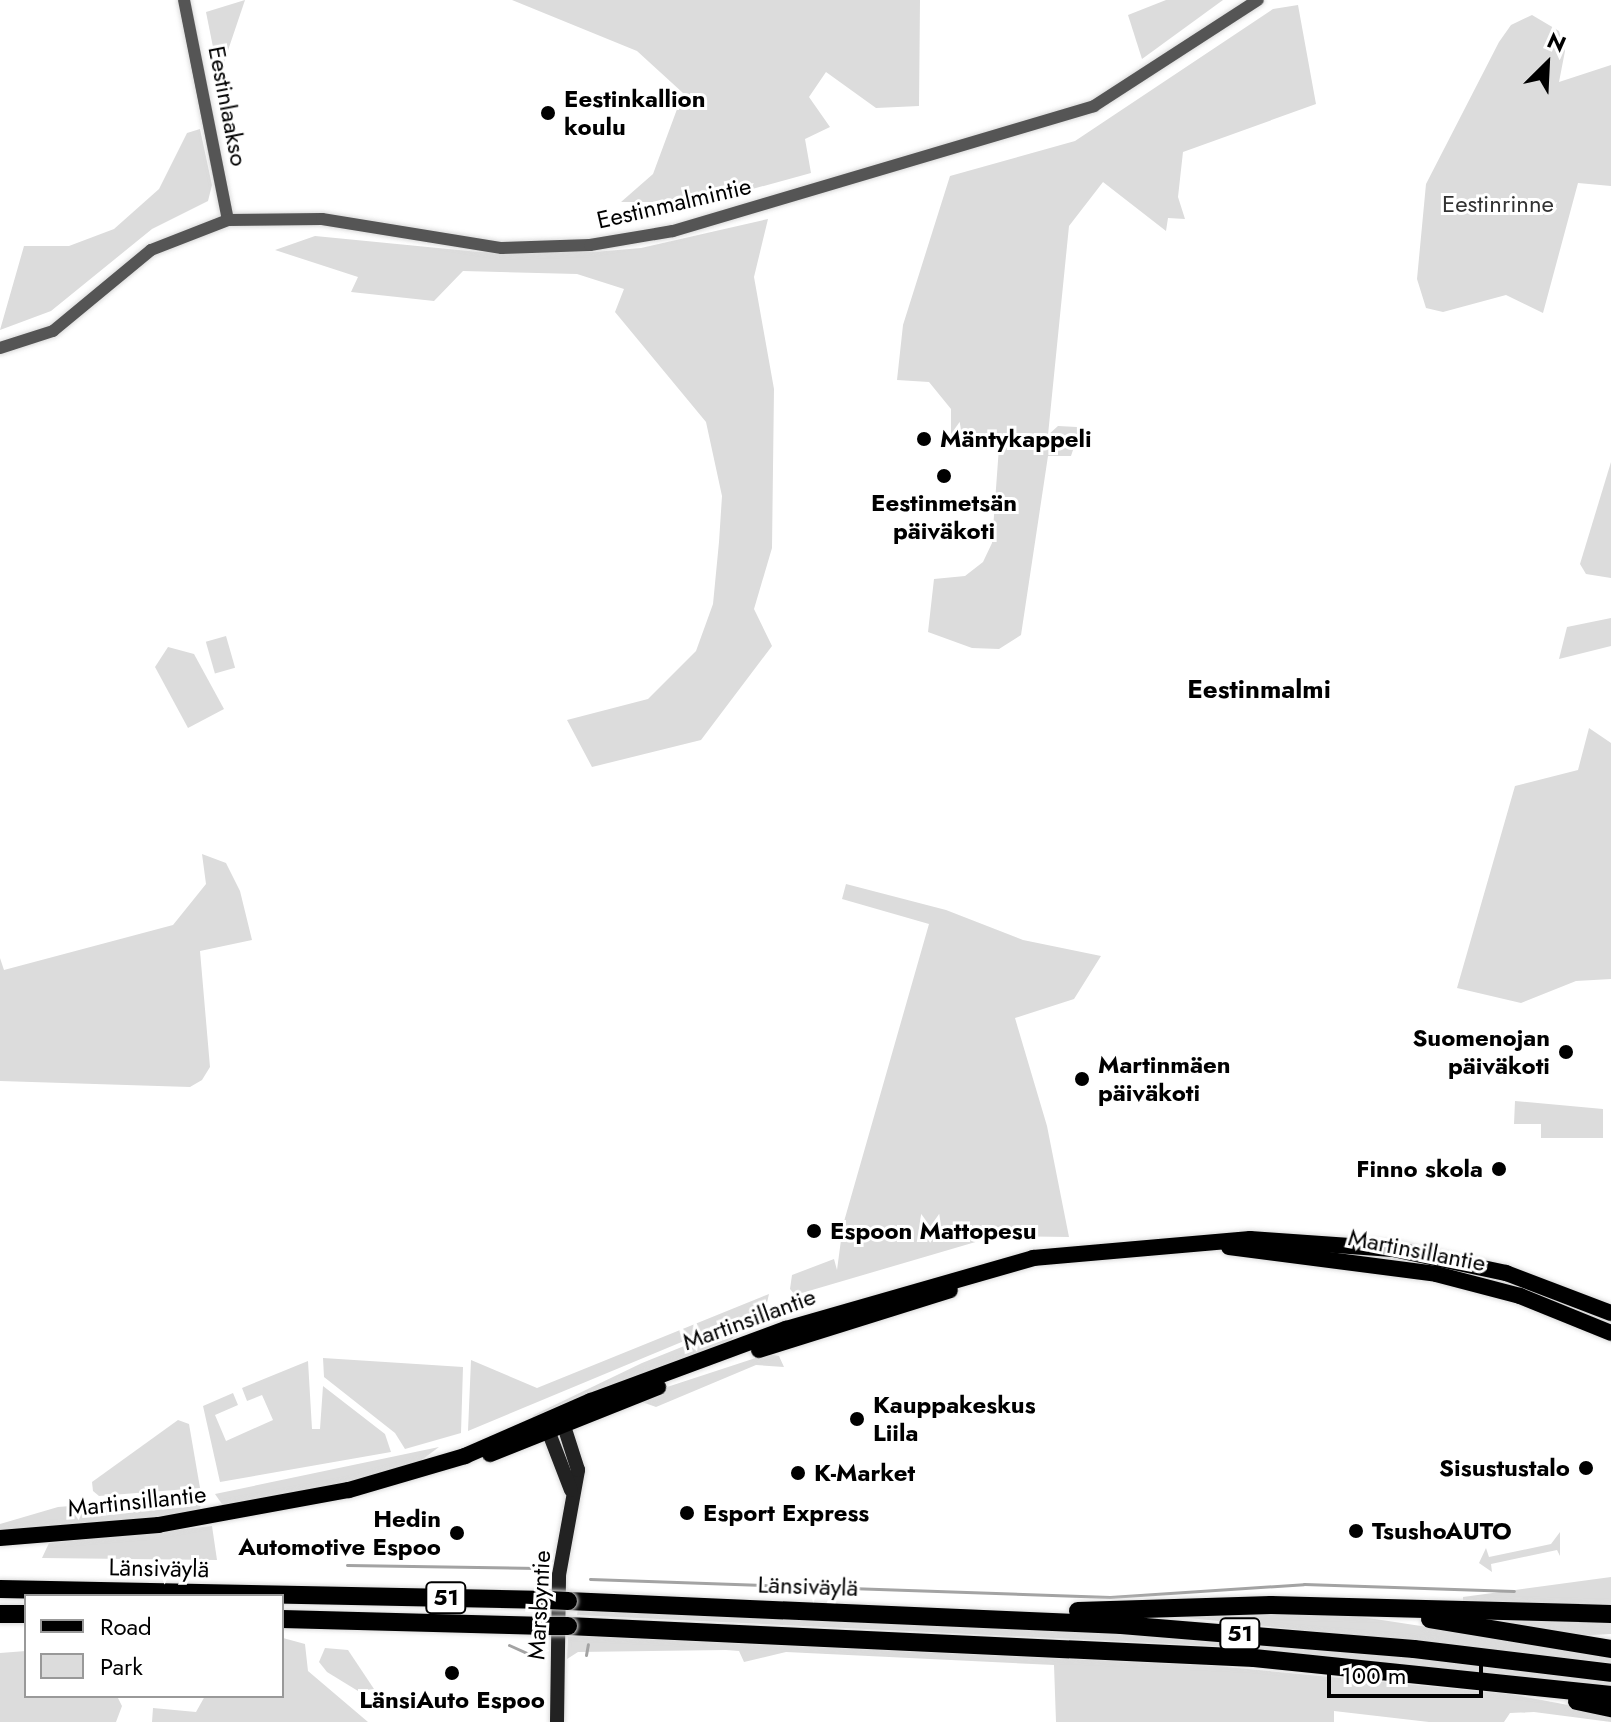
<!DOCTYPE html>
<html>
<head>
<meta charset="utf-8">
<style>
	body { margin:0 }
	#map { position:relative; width:1611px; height:1722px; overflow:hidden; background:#fff; font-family:Jost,sans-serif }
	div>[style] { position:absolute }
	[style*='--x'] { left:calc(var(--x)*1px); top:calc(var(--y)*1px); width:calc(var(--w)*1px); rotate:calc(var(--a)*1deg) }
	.green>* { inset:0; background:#dcdcdc; transform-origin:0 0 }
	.stream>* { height:3px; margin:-1.5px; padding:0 1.5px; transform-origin:1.5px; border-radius:1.5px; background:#a3a3a3 }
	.roads { filter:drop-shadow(0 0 2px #dbdbdb) drop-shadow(0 0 2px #dbdbdb) }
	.tertiary>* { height:12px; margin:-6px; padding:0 6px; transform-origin:6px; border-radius:6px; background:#555 }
	.secondary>* { height:14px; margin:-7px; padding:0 7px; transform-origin:7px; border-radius:7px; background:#222 }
	.primary>* { height:16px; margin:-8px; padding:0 8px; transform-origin:8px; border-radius:8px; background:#000 }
	.motorway>* { height:18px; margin:-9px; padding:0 9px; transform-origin:9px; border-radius:9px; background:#000 }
	.bridges { filter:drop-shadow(0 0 2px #dbdbdb) drop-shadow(0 0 2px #dbdbdb) }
	.motorway-bridge>* { height:18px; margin:-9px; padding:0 9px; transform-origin:9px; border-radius:9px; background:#000 }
	.dots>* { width:22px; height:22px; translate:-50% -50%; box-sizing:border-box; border:4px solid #fff; border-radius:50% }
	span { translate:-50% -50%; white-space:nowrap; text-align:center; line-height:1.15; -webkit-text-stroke:6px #fff; paint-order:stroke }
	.shield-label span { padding:2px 6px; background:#fff; border:2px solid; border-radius:6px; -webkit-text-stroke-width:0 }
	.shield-label { font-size:22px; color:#000; font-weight:700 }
	.poi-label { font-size:24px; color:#000; font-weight:700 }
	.left { translate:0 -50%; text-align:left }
	.right { translate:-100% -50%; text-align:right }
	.street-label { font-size:24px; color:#000 }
	.park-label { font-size:24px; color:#333 }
	.neighbourhood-label { font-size:26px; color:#000; font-weight:700 }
	.legend { position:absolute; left:24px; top:1594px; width:260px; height:104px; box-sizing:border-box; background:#fff; border:2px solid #999; margin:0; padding:10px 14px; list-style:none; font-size:24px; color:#000 }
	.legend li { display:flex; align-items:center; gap:16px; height:40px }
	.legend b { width:40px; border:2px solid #999 }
	.north { position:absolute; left:1507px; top:24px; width:80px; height:80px; -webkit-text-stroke:6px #fff; paint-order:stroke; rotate:24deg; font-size:22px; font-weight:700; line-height:32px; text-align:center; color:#000 }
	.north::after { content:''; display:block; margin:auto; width:28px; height:36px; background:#000; clip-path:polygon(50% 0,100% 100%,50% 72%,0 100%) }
	.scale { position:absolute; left:1327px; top:1662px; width:156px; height:36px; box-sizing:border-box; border:4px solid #000; border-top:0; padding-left:10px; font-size:24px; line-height:28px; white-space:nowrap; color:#000; -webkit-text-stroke:6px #fff; paint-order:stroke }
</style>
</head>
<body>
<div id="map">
	<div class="green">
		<i style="clip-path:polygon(245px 0,219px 77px,206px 12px)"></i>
		<i style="clip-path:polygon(512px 0,920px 0,919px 106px,876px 108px,826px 72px,809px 97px,830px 127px,805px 139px,811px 173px,705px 202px,621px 202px,653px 174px,683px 93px,637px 51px)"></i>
		<i style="clip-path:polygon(1166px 0,1223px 0,1142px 59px,1128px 15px)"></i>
		<i style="clip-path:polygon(1298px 5px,1316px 104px,1183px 152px,1178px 197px,1185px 219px,1168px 218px,1166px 231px,1103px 182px,1069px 226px,1048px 435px,1058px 426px,1077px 427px,1077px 438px,1071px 456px,1048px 456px,1021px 635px,999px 649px,972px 648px,928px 632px,934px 579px,965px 576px,983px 562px,992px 543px,999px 447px,951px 438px,951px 409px,929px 382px,897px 380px,903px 325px,950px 176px,1075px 141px,1273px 9px)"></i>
		<i style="clip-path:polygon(1532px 15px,1559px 31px,1565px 51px,1559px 82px,1611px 65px,1611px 186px,1578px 183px,1543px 313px,1506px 295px,1443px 312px,1426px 308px,1417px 279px,1426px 184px,1499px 42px,1511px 25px)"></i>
		<i style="clip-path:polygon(200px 129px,212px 185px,208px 201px,152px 229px,51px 311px,0 330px,24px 246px,69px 246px,114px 229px,159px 189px,187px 133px)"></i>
		<i style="clip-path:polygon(768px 219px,754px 277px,774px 389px,772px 548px,754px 609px,772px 646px,701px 740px,592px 767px,567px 720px,648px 699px,696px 651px,713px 604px,719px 542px,722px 496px,706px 422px,615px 312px,624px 289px,577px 274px,463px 271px,434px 301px,351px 292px,358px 277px,275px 250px,315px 236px,479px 252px,594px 252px,641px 248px)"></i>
		<i style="clip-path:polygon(1611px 462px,1611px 578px,1586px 574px,1580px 564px)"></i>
		<i style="clip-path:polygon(1611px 618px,1611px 646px,1559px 659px,1567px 627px)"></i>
		<i style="left:226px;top:636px;width:33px;height:21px;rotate:74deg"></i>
		<i style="clip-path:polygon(168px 647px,194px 654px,224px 709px,188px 728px,155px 667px)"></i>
		<i style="clip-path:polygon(1589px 728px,1611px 743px,1611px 979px,1576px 981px,1521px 1003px,1457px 988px,1515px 786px,1578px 770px)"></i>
		<i style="clip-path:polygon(202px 854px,226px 863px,240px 891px,252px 940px,200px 951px,210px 1067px,202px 1080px,190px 1087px,0 1081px,0 958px,4px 970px,173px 925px,206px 884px)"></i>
		<i style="clip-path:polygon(846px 884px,946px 910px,1023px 940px,1101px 956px,1074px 999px,1015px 1018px,1047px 1126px,1069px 1237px,996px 1236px,795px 1295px,790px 1289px,792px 1275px,834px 1259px,837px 1270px,843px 1225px,929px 924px,842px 899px)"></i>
		<i style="clip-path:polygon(1515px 1101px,1603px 1109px,1603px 1138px,1541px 1138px,1541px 1124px,1514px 1124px)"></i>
		<i style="clip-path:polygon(769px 1294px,766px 1307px,468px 1431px,471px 1360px,537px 1388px)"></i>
		<i style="clip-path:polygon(734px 1326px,740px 1329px,731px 1340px,711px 1353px,529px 1423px,534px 1415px,642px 1363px)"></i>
		<i style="clip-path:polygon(768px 1354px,779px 1356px,784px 1367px,756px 1365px,656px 1407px,642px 1402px,661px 1389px)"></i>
		<i style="clip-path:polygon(323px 1358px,463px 1367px,461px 1433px,405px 1449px,395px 1433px,324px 1377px)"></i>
		<i style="clip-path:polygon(308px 1361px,312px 1429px,320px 1429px,323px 1386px,385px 1434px,391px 1452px,220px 1482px,203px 1406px,233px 1393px,238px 1405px,215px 1415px,226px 1441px,273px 1420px,262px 1395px,247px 1401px,242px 1388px)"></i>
		<i style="clip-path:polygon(178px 1420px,189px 1424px,200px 1488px,99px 1496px,93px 1491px,92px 1482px)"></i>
		<i style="clip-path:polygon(439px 1447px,419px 1462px,341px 1486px,224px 1507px,215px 1494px)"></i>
		<i style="clip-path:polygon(204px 1495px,199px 1511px,186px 1515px,0 1530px,0 1524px,58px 1507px)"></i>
		<i style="clip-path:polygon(212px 1526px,217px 1560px,42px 1558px,49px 1543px)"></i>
		<i style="clip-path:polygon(1560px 1532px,1560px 1556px,1557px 1550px,1491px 1564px,1492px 1572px,1479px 1563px,1486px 1548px,1489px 1557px,1551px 1544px)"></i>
		<i style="clip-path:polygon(1611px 1577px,1611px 1608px,1463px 1603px,1463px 1597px)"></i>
		<i style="clip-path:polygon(578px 1609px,1087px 1630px,1382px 1653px,1611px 1680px,1611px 1687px,1235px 1647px,577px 1615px)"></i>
		<i style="clip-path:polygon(1329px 1612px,1611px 1655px,1611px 1663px,1161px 1615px)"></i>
		<i style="clip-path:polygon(1468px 1617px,1611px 1620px,1611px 1634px,1573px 1636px)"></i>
		<i style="clip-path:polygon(579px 1636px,1216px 1666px,1510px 1694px,1611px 1713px,1611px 1722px,1534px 1712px,1510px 1713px,1504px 1722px,1429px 1722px,1334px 1711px,1334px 1722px,1056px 1722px,1054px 1665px,786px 1652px,744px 1662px,739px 1651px,726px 1650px,578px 1652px,567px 1659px,568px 1637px)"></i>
		<i style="clip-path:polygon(283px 1638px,305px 1644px,308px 1671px,368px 1722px,152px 1722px,153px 1708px,196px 1712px,205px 1696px,282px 1696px)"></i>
		<i style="clip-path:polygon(325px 1648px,348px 1650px,374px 1689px,358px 1691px,327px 1672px,319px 1662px)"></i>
		<i style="clip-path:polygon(26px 1651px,26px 1696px,117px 1696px,122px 1706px,116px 1722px,0 1722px,0 1653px)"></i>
	</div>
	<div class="stream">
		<i style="--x:347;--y:1565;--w:190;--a:0.9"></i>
		<i style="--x:590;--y:1579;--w:520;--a:1.98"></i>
		<i style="--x:1110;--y:1597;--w:194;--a:-3.8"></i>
		<i style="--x:1304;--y:1584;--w:210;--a:1.9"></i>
		<i style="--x:509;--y:1645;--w:24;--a:24"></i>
		<i style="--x:586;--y:1655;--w:11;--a:-80"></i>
	</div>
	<div class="roads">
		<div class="tertiary">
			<i style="--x:184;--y:0;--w:224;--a:78.7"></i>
			<i style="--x:0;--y:348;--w:56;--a:-17.8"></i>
			<i style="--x:53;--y:331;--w:127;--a:-39.6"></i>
			<i style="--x:151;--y:250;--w:83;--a:-21.3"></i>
			<i style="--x:228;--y:220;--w:94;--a:-0.6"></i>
			<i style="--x:322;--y:219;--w:182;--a:9.2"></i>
			<i style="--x:502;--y:248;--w:88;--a:-2"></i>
			<i style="--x:590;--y:245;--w:84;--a:-9.6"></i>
			<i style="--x:673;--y:231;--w:439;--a:-16.5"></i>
			<i style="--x:1094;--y:106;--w:195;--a:-32.9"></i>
		</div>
		<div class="secondary">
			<i style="--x:557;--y:1722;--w:147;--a:-89.2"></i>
			<i style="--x:559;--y:1575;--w:107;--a:-79.7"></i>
			<i style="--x:578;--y:1470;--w:46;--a:-107.7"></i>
			<i style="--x:564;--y:1426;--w:15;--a:-148"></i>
			<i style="--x:551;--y:1418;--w:15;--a:98"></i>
			<i style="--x:549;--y:1433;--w:61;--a:68.9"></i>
		</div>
		<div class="primary">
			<i style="--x:1229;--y:1247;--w:209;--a:7.4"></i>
			<i style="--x:1436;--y:1274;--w:87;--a:14.7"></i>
			<i style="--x:1520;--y:1296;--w:98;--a:22.1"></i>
			<i style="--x:759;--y:1350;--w:200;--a:-17.4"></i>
			<i style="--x:490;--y:1454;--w:181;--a:-21.7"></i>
			<i style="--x:0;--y:1538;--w:159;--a:-4.7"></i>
			<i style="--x:158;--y:1525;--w:194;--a:-10.4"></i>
			<i style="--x:349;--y:1490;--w:121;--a:-16.3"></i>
			<i style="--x:465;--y:1456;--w:137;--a:-23.6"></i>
			<i style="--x:591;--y:1401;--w:208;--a:-20.3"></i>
			<i style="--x:786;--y:1329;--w:257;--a:-16"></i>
			<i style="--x:1033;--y:1258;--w:218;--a:-5"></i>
			<i style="--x:1250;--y:1239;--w:143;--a:4"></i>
			<i style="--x:1393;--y:1249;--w:116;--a:12"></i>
			<i style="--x:1506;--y:1273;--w:112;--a:20.9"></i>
		</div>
		<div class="motorway">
			<i style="--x:0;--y:1589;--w:548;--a:1.15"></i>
			<i style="--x:568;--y:1601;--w:554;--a:2.49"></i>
			<i style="--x:1121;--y:1625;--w:294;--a:4.7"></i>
			<i style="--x:1414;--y:1649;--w:198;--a:6.9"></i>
			<i style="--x:1078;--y:1611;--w:193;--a:-1.8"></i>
			<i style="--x:1271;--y:1605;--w:340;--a:1.5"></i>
			<i style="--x:0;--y:1614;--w:26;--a:0"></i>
			<i style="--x:282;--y:1619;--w:265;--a:1.5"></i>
			<i style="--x:1430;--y:1619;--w:183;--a:9.4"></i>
			<i style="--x:568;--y:1626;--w:687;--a:2.67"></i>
			<i style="--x:1254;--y:1658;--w:359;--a:5.9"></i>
			<i style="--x:1577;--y:1701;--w:35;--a:12"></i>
		</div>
	</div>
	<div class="bridges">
		<div class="motorway-bridge">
			<i style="--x:548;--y:1600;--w:20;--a:3"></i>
			<i style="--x:547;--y:1626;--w:21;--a:0"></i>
		</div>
	</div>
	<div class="dots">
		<i style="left:548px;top:113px;background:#000"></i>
		<i style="left:924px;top:439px;background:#000"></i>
		<i style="left:944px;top:476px;background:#000"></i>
		<i style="left:1566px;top:1052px;background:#000"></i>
		<i style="left:1082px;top:1079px;background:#000"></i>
		<i style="left:1499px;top:1169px;background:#000"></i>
		<i style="left:814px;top:1231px;background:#000"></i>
		<i style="left:857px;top:1419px;background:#000"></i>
		<i style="left:1586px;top:1468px;background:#000"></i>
		<i style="left:798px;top:1473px;background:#000"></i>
		<i style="left:687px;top:1513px;background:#000"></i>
		<i style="left:1356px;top:1531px;background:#000"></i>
		<i style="left:457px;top:1533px;background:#000"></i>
		<i style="left:452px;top:1673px;background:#000"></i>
	</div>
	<div class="shield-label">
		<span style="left:446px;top:1598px">51</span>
		<span style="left:1240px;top:1634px">51</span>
	</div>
	<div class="poi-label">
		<span class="left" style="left:564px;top:113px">Eestinkallion<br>koulu</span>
		<span class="left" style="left:940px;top:439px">Mäntykappeli</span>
		<span style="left:944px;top:517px">Eestinmetsän<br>päiväkoti</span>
		<span class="right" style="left:1550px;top:1052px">Suomenojan<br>päiväkoti</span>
		<span class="left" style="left:1098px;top:1079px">Martinmäen<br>päiväkoti</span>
		<span class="right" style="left:1483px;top:1169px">Finno skola</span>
		<span class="left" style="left:830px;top:1231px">Espoon Mattopesu</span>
		<span class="left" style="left:873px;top:1419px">Kauppakeskus<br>Liila</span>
		<span class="right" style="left:1570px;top:1468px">Sisustustalo</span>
		<span class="left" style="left:814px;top:1473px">K-Market</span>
		<span class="left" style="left:703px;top:1513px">Esport Express</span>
		<span class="right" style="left:441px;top:1533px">Hedin<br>Automotive Espoo</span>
		<span class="left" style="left:1372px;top:1531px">TsushoAUTO</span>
		<span style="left:452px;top:1700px">LänsiAuto Espoo</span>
	</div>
	<div class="street-label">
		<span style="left:228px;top:106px;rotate:79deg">Eestinlaakso</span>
		<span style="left:674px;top:203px;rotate:-13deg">Eestinmalmintie</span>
		<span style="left:1417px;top:1250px;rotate:11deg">Martinsillantie</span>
		<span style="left:749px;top:1319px;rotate:-20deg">Martinsillantie</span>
		<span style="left:137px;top:1501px;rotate:-6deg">Martinsillantie</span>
		<span style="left:159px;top:1568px;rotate:1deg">Länsiväylä</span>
		<span style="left:808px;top:1586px;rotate:2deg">Länsiväylä</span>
		<span style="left:539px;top:1605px;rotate:-87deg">Marsbyntie</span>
	</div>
	<div class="park-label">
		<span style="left:1498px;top:204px">Eestinrinne</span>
	</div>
	<div class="neighbourhood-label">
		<span style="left:1259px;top:690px">Eestinmalmi</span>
	</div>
	<ul class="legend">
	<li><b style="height:10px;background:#000"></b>Road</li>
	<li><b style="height:22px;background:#dcdcdc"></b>Park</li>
	</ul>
	<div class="north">N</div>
	<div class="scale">100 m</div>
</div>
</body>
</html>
